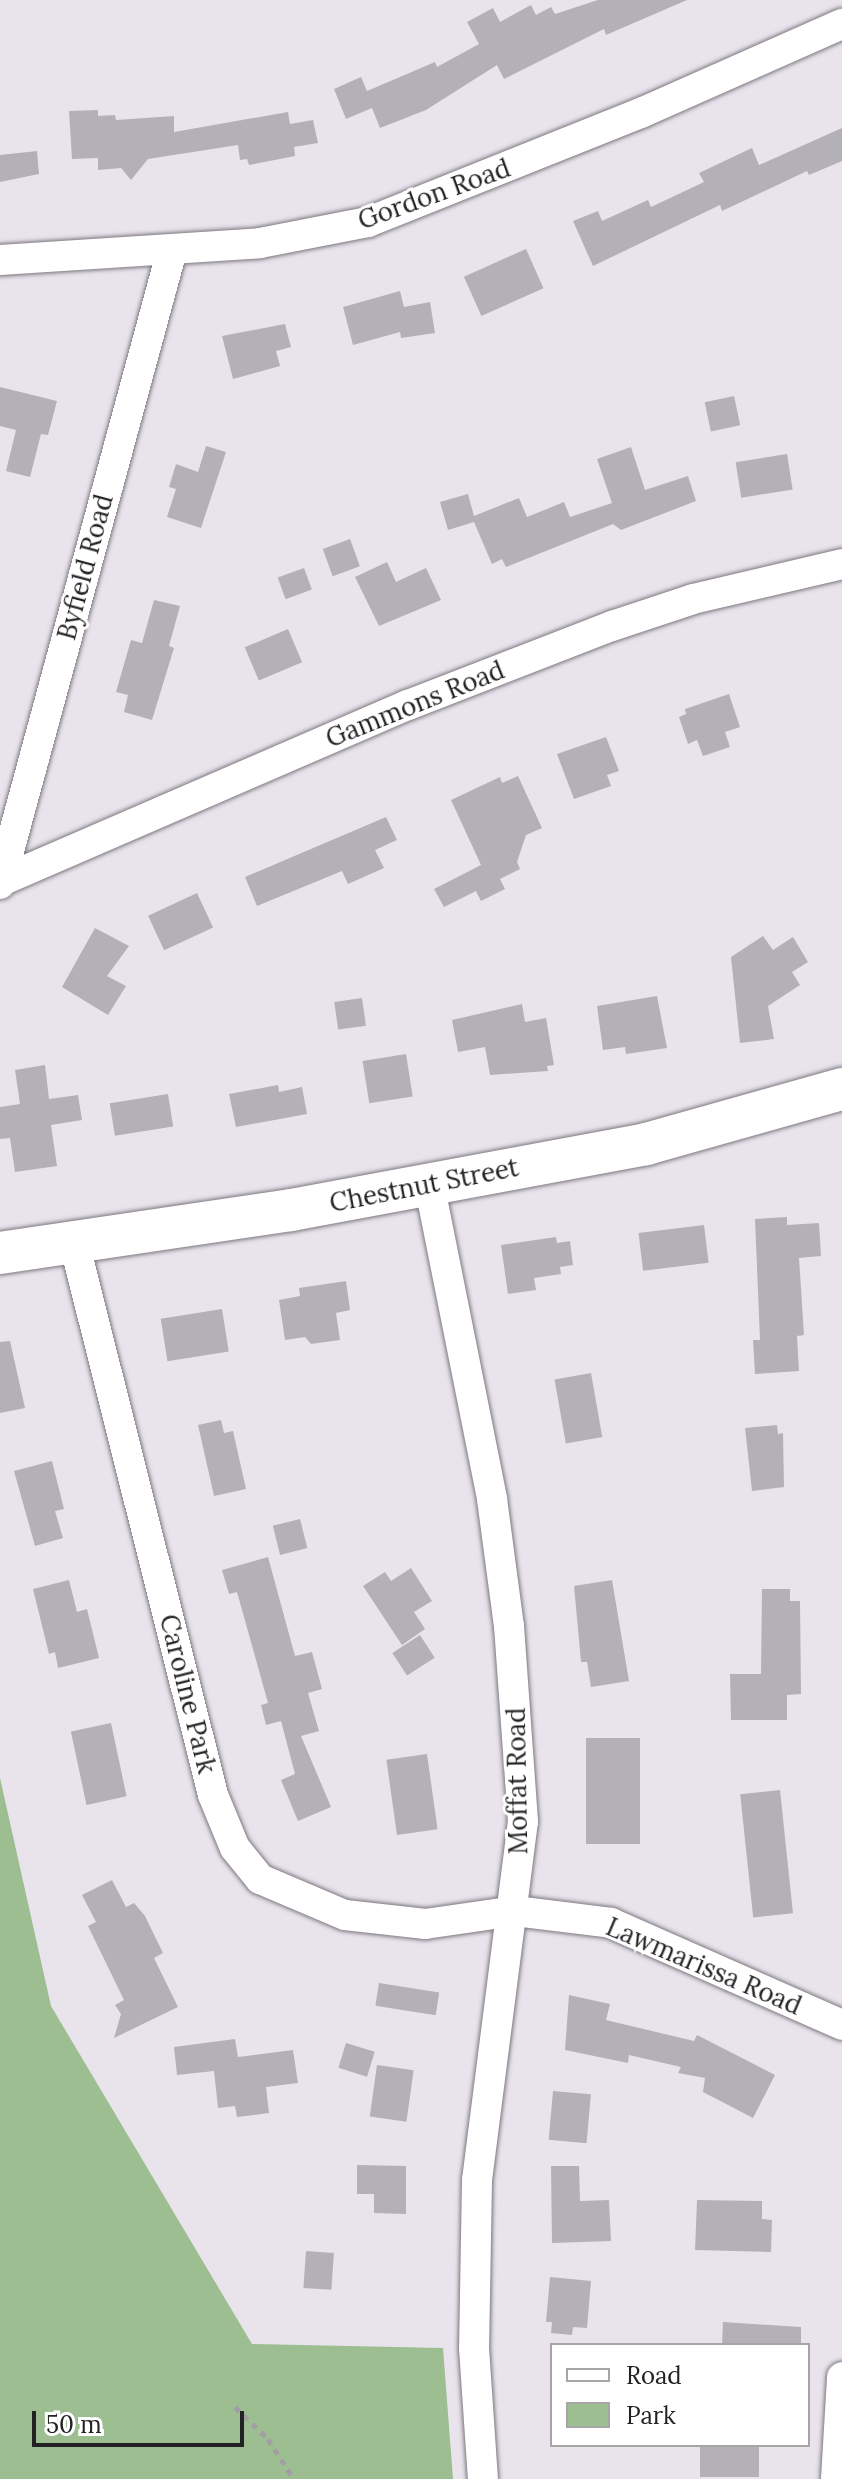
<!DOCTYPE html>
<html>
<head>
<meta charset="utf-8">
<style>
	body { margin:0 }
	#map { position:relative; width:842px; height:2479px; overflow:hidden; background:#e9e4ec; font-family:Lora,serif }
	div>[style] { position:absolute }
	[style*='--x'] { left:calc(var(--x)*1px); top:calc(var(--y)*1px); width:calc(var(--w)*1px); rotate:calc(var(--a)*1deg) }
	.green>* { inset:0; background:#9dbe91 }
	.building>* { inset:0; background:#b4b0b8; transform-origin:0 0 }
	.path>* { height:5px; margin-top:-2.5px; transform-origin:0; background:repeating-linear-gradient(90deg,#a29ea4 0 6px,transparent 0 12px) }
	.roads { filter:drop-shadow(0 0 2px #7d7880) drop-shadow(0 0 2px #7d7880) }
	.street>* { height:30px; margin:-15px; padding:0 15px; transform-origin:15px; border-radius:15px; background:#fff }
	.secondary>* { height:42px; margin:-21px; padding:0 21px; transform-origin:21px; border-radius:21px; background:#fff }
	span { translate:-50% -50%; white-space:nowrap; text-align:center; line-height:1.15; -webkit-text-stroke:6px #fff; paint-order:stroke }
	.street-label { font-size:26px; color:#222124 }
	.legend { position:absolute; left:550px; top:2343px; width:260px; height:104px; box-sizing:border-box; background:#fff; border:2px solid #a7a6a7; margin:0; padding:10px 14px; list-style:none; font-size:24px; color:#222124 }
	.legend li { display:flex; align-items:center; gap:16px; height:40px }
	.legend b { width:40px; border:2px solid #a7a6a7 }
	.scale { position:absolute; left:32px; top:2411px; width:212px; height:36px; box-sizing:border-box; border:4px solid #222124; border-top:0; padding-left:10px; font-size:24px; line-height:28px; white-space:nowrap; color:#222124; -webkit-text-stroke:6px #fff; paint-order:stroke }
</style>
</head>
<body>
<div id="map">
	<div class="green">
		<i style="clip-path:polygon(0 1778px,51px 2006px,252px 2344px,443px 2348px,453px 2479px,0 2479px)"></i>
	</div>
	<div class="building">
		<i style="clip-path:polygon(598px 0,687px 0,606px 35px,604px 29px,504px 79px,497px 65px,426px 110px,380px 128px,372px 108px,346px 119px,334px 89px,361px 77px,367px 91px,435px 62px,437px 67px,479px 44px,467px 22px,493px 8px,500px 22px,531px 5px,536px 15px,551px 7px,555px 14px)"></i>
		<i style="clip-path:polygon(98px 110px,98px 116px,115px 115px,116px 120px,174px 116px,174px 132px,288px 112px,290px 124px,313px 120px,318px 143px,294px 147px,295px 156px,249px 165px,247px 159px,240px 160px,238px 145px,148px 159px,131px 180px,121px 168px,98px 170px,98px 158px,72px 159px,69px 111px)"></i>
		<i style="clip-path:polygon(842px 128px,842px 161px,809px 175px,807px 171px,722px 211px,720px 205px,593px 266px,573px 221px,598px 211px,602px 221px,648px 200px,651px 207px,704px 182px,699px 173px,752px 148px,759px 165px)"></i>
		<i style="clip-path:polygon(37px 151px,39px 174px,0 182px,0 155px)"></i>
		<i style="left:526px;top:249px;width:43px;height:68px;rotate:66deg"></i>
		<i style="clip-path:polygon(400px 291px,404px 307px,430px 302px,435px 333px,401px 338px,400px 332px,353px 345px,343px 307px)"></i>
		<i style="clip-path:polygon(285px 324px,291px 347px,276px 351px,280px 366px,233px 379px,222px 336px)"></i>
		<i style="clip-path:polygon(0 387px,57px 401px,48px 435px,41px 434px,30px 477px,6px 471px,16px 430px,0 426px)"></i>
		<i style="left:734px;top:396px;width:30px;height:30px;rotate:78deg"></i>
		<i style="clip-path:polygon(206px 446px,226px 452px,201px 528px,167px 517px,176px 489px,169px 487px,176px 464px,198px 472px)"></i>
		<i style="clip-path:polygon(631px 447px,645px 490px,688px 476px,696px 501px,621px 530px,613px 524px,506px 567px,502px 559px,492px 564px,474px 522px,448px 530px,440px 502px,468px 494px,474px 516px,519px 498px,527px 517px,564px 502px,570px 517px,612px 503px,597px 459px)"></i>
		<i style="left:787px;top:454px;width:36px;height:52px;rotate:81deg"></i>
		<i style="left:350px;top:539px;width:29px;height:29px;rotate:70deg"></i>
		<i style="clip-path:polygon(387px 562px,396px 582px,426px 568px,441px 600px,379px 626px,355px 577px)"></i>
		<i style="left:304px;top:568px;width:23px;height:28px;rotate:70deg"></i>
		<i style="clip-path:polygon(154px 600px,180px 606px,169px 646px,174px 648px,152px 720px,124px 712px,128px 695px,116px 692px,131px 640px,142px 643px)"></i>
		<i style="left:288px;top:629px;width:36px;height:47px;rotate:67deg"></i>
		<i style="clip-path:polygon(729px 694px,740px 727px,725px 732px,730px 747px,703px 756px,697px 740px,688px 744px,679px 717px,686px 714px,685px 709px)"></i>
		<i style="clip-path:polygon(606px 737px,619px 771px,607px 775px,611px 786px,574px 799px,557px 754px)"></i>
		<i style="clip-path:polygon(518px 776px,542px 828px,526px 835px,517px 862px,520px 869px,500px 879px,505px 889px,481px 901px,476px 891px,444px 907px,434px 889px,481px 865px,451px 800px,500px 777px,502px 783px)"></i>
		<i style="clip-path:polygon(386px 817px,397px 840px,375px 850px,384px 868px,348px 884px,342px 871px,257px 906px,245px 877px)"></i>
		<i style="left:197px;top:893px;width:38px;height:54px;rotate:65deg"></i>
		<i style="clip-path:polygon(95px 928px,129px 946px,107px 976px,126px 986px,108px 1015px,62px 987px)"></i>
		<i style="clip-path:polygon(763px 936px,773px 950px,793px 937px,808px 962px,792px 972px,800px 985px,768px 1006px,774px 1039px,740px 1043px,731px 957px)"></i>
		<i style="clip-path:polygon(657px 996px,667px 1048px,626px 1054px,625px 1047px,603px 1050px,597px 1006px)"></i>
		<i style="left:362px;top:998px;width:28px;height:28px;rotate:82deg"></i>
		<i style="clip-path:polygon(522px 1004px,525px 1022px,546px 1018px,554px 1065px,547px 1066px,548px 1071px,490px 1075px,485px 1047px,458px 1052px,452px 1020px)"></i>
		<i style="left:406px;top:1054px;width:43px;height:44px;rotate:81deg"></i>
		<i style="clip-path:polygon(45px 1065px,49px 1099px,78px 1095px,82px 1120px,51px 1125px,57px 1166px,15px 1172px,10px 1138px,0 1139px,0 1107px,20px 1104px,15px 1070px)"></i>
		<i style="clip-path:polygon(278px 1085px,279px 1092px,302px 1087px,307px 1114px,236px 1127px,229px 1094px)"></i>
		<i style="left:168px;top:1094px;width:33px;height:59px;rotate:81deg"></i>
		<i style="clip-path:polygon(787px 1217px,787px 1225px,819px 1223px,821px 1256px,799px 1258px,804px 1335px,797px 1336px,799px 1371px,755px 1374px,753px 1340px,760px 1340px,755px 1219px)"></i>
		<i style="left:704px;top:1225px;width:38px;height:66px;rotate:83deg"></i>
		<i style="clip-path:polygon(556px 1237px,557px 1243px,570px 1241px,573px 1265px,560px 1267px,561px 1274px,534px 1278px,536px 1290px,508px 1294px,501px 1245px)"></i>
		<i style="clip-path:polygon(346px 1281px,350px 1310px,336px 1313px,340px 1340px,311px 1344px,305px 1337px,285px 1340px,279px 1300px,300px 1296px,299px 1288px)"></i>
		<i style="left:222px;top:1309px;width:43px;height:62px;rotate:81deg"></i>
		<i style="clip-path:polygon(10px 1341px,25px 1408px,0 1413px,0 1342px)"></i>
		<i style="left:591px;top:1373px;width:65px;height:37px;rotate:80deg"></i>
		<i style="clip-path:polygon(221px 1420px,224px 1433px,233px 1431px,246px 1489px,214px 1496px,198px 1425px)"></i>
		<i style="clip-path:polygon(777px 1425px,778px 1434px,783px 1433px,784px 1487px,752px 1491px,745px 1428px)"></i>
		<i style="clip-path:polygon(52px 1461px,64px 1509px,55px 1511px,63px 1538px,35px 1546px,14px 1471px)"></i>
		<i style="left:300px;top:1519px;width:30px;height:28px;rotate:76deg"></i>
		<i style="clip-path:polygon(268px 1557px,295px 1656px,312px 1652px,322px 1689px,308px 1693px,319px 1731px,301px 1736px,331px 1807px,298px 1821px,281px 1780px,295px 1774px,281px 1721px,266px 1725px,261px 1705px,268px 1703px,237px 1592px,229px 1594px,222px 1570px)"></i>
		<i style="clip-path:polygon(411px 1568px,432px 1601px,414px 1612px,425px 1629px,402px 1645px,363px 1586px,385px 1572px,391px 1581px)"></i>
		<i style="clip-path:polygon(69px 1580px,77px 1612px,87px 1609px,99px 1658px,58px 1668px,55px 1652px,49px 1654px,33px 1589px)"></i>
		<i style="clip-path:polygon(612px 1580px,629px 1681px,591px 1687px,587px 1662px,581px 1662px,574px 1586px)"></i>
		<i style="clip-path:polygon(762px 1589px,790px 1589px,790px 1601px,800px 1601px,801px 1694px,787px 1695px,787px 1720px,731px 1720px,730px 1674px,761px 1674px)"></i>
		<i style="left:420px;top:1635px;width:27px;height:33px;rotate:57deg"></i>
		<i style="left:111px;top:1723px;width:75px;height:41px;rotate:78deg"></i>
		<i style="left:586px;top:1738px;width:54px;height:106px"></i>
		<i style="left:427px;top:1754px;width:76px;height:41px;rotate:82deg"></i>
		<i style="left:780px;top:1790px;width:124px;height:40px;rotate:84deg"></i>
		<i style="clip-path:polygon(112px 1880px,126px 1907px,134px 1903px,145px 1916px,163px 1953px,154px 1958px,178px 2007px,114px 2038px,121px 2014px,115px 2005px,124px 2000px,88px 1926px,96px 1922px,82px 1895px)"></i>
		<i style="left:379px;top:1983px;width:61px;height:23px;rotate:9deg"></i>
		<i style="clip-path:polygon(569px 1995px,610px 2004px,606px 2020px,694px 2041px,697px 2035px,775px 2075px,753px 2118px,703px 2092px,705px 2078px,678px 2073px,681px 2067px,629px 2055px,628px 2063px,565px 2050px)"></i>
		<i style="clip-path:polygon(235px 2039px,238px 2057px,293px 2050px,298px 2083px,266px 2087px,269px 2113px,237px 2117px,235px 2106px,218px 2108px,214px 2071px,177px 2075px,174px 2047px)"></i>
		<i style="left:346px;top:2043px;width:30px;height:26px;rotate:17deg"></i>
		<i style="left:377px;top:2065px;width:37px;height:52px;rotate:8deg"></i>
		<i style="left:553px;top:2091px;width:38px;height:49px;rotate:5deg"></i>
		<i style="clip-path:polygon(357px 2165px,406px 2166px,406px 2214px,374px 2213px,374px 2194px,357px 2194px)"></i>
		<i style="clip-path:polygon(551px 2166px,579px 2166px,580px 2201px,609px 2200px,611px 2241px,552px 2243px)"></i>
		<i style="clip-path:polygon(697px 2200px,762px 2201px,762px 2219px,772px 2220px,771px 2252px,695px 2250px)"></i>
		<i style="left:306px;top:2251px;width:28px;height:37px;rotate:4deg"></i>
		<i style="clip-path:polygon(550px 2277px,591px 2281px,587px 2328px,573px 2327px,572px 2335px,551px 2333px,552px 2322px,546px 2322px)"></i>
		<i style="clip-path:polygon(723px 2322px,801px 2327px,801px 2345px,722px 2345px)"></i>
		<i style="left:700px;top:2445px;width:59px;height:32px"></i>
	</div>
	<div class="path">
		<i style="--x:235;--y:2407;--w:46;--a:44.1"></i>
		<i style="--x:268;--y:2439;--w:48;--a:57"></i>
	</div>
	<div class="roads">
		<div class="street">
			<i style="--x:0;--y:260;--w:261;--a:-3.7"></i>
			<i style="--x:260;--y:243;--w:110;--a:-11"></i>
			<i style="--x:368;--y:222;--w:294;--a:-21.8"></i>
			<i style="--x:641;--y:113;--w:220;--a:-23.9"></i>
			<i style="--x:1;--y:881;--w:443;--a:-23.4"></i>
			<i style="--x:408;--y:705;--w:219;--a:-21.2"></i>
			<i style="--x:612;--y:626;--w:85;--a:-18.4"></i>
			<i style="--x:693;--y:599;--w:153;--a:-13.2"></i>
			<i style="--x:0;--y:884;--w:657;--a:-74.82"></i>
			<i style="--x:429;--y:1183;--w:322;--a:78.7"></i>
			<i style="--x:492;--y:1499;--w:128;--a:82.4"></i>
			<i style="--x:509;--y:1626;--w:196;--a:85.9"></i>
			<i style="--x:523;--y:1821;--w:362;--a:97.3"></i>
			<i style="--x:477;--y:2180;--w:168;--a:91"></i>
			<i style="--x:474;--y:2348;--w:131;--a:86.1"></i>
			<i style="--x:74;--y:1242;--w:570;--a:75.89"></i>
			<i style="--x:213;--y:1795;--w:57;--a:67.5"></i>
			<i style="--x:235;--y:1848;--w:40;--a:51"></i>
			<i style="--x:260;--y:1879;--w:92;--a:23"></i>
			<i style="--x:345;--y:1915;--w:81;--a:6.4"></i>
			<i style="--x:425;--y:1924;--w:91;--a:-8.2"></i>
			<i style="--x:515;--y:1911;--w:97;--a:7.1"></i>
			<i style="--x:611;--y:1923;--w:253;--a:23.8"></i>
			<i style="--x:836;--y:2479;--w:102;--a:-86.6"></i>
		</div>
		<div class="secondary">
			<i style="--x:0;--y:1253;--w:294;--a:-8.4"></i>
			<i style="--x:291;--y:1210;--w:361;--a:-10.5"></i>
			<i style="--x:646;--y:1144;--w:204;--a:-15.7"></i>
		</div>
	</div>
	<div class="street-label">
		<span style="left:434px;top:194px;rotate:-20deg">Gordon Road</span>
		<span style="left:85px;top:567px;rotate:-75deg">Byfield Road</span>
		<span style="left:415px;top:704px;rotate:-22deg">Gammons Road</span>
		<span style="left:424px;top:1185px;rotate:-11deg">Chestnut Street</span>
		<span style="left:188px;top:1694px;rotate:76deg">Caroline Park</span>
		<span style="left:517px;top:1781px;rotate:-91deg">Moffat Road</span>
		<span style="left:704px;top:1966px;rotate:23deg">Lawmarissa Road</span>
	</div>
	<ul class="legend">
	<li><b style="height:10px;background:#fff"></b>Road</li>
	<li><b style="height:22px;background:#9dbe91"></b>Park</li>
	</ul>
	<div class="scale">50 m</div>
</div>
</body>
</html>
